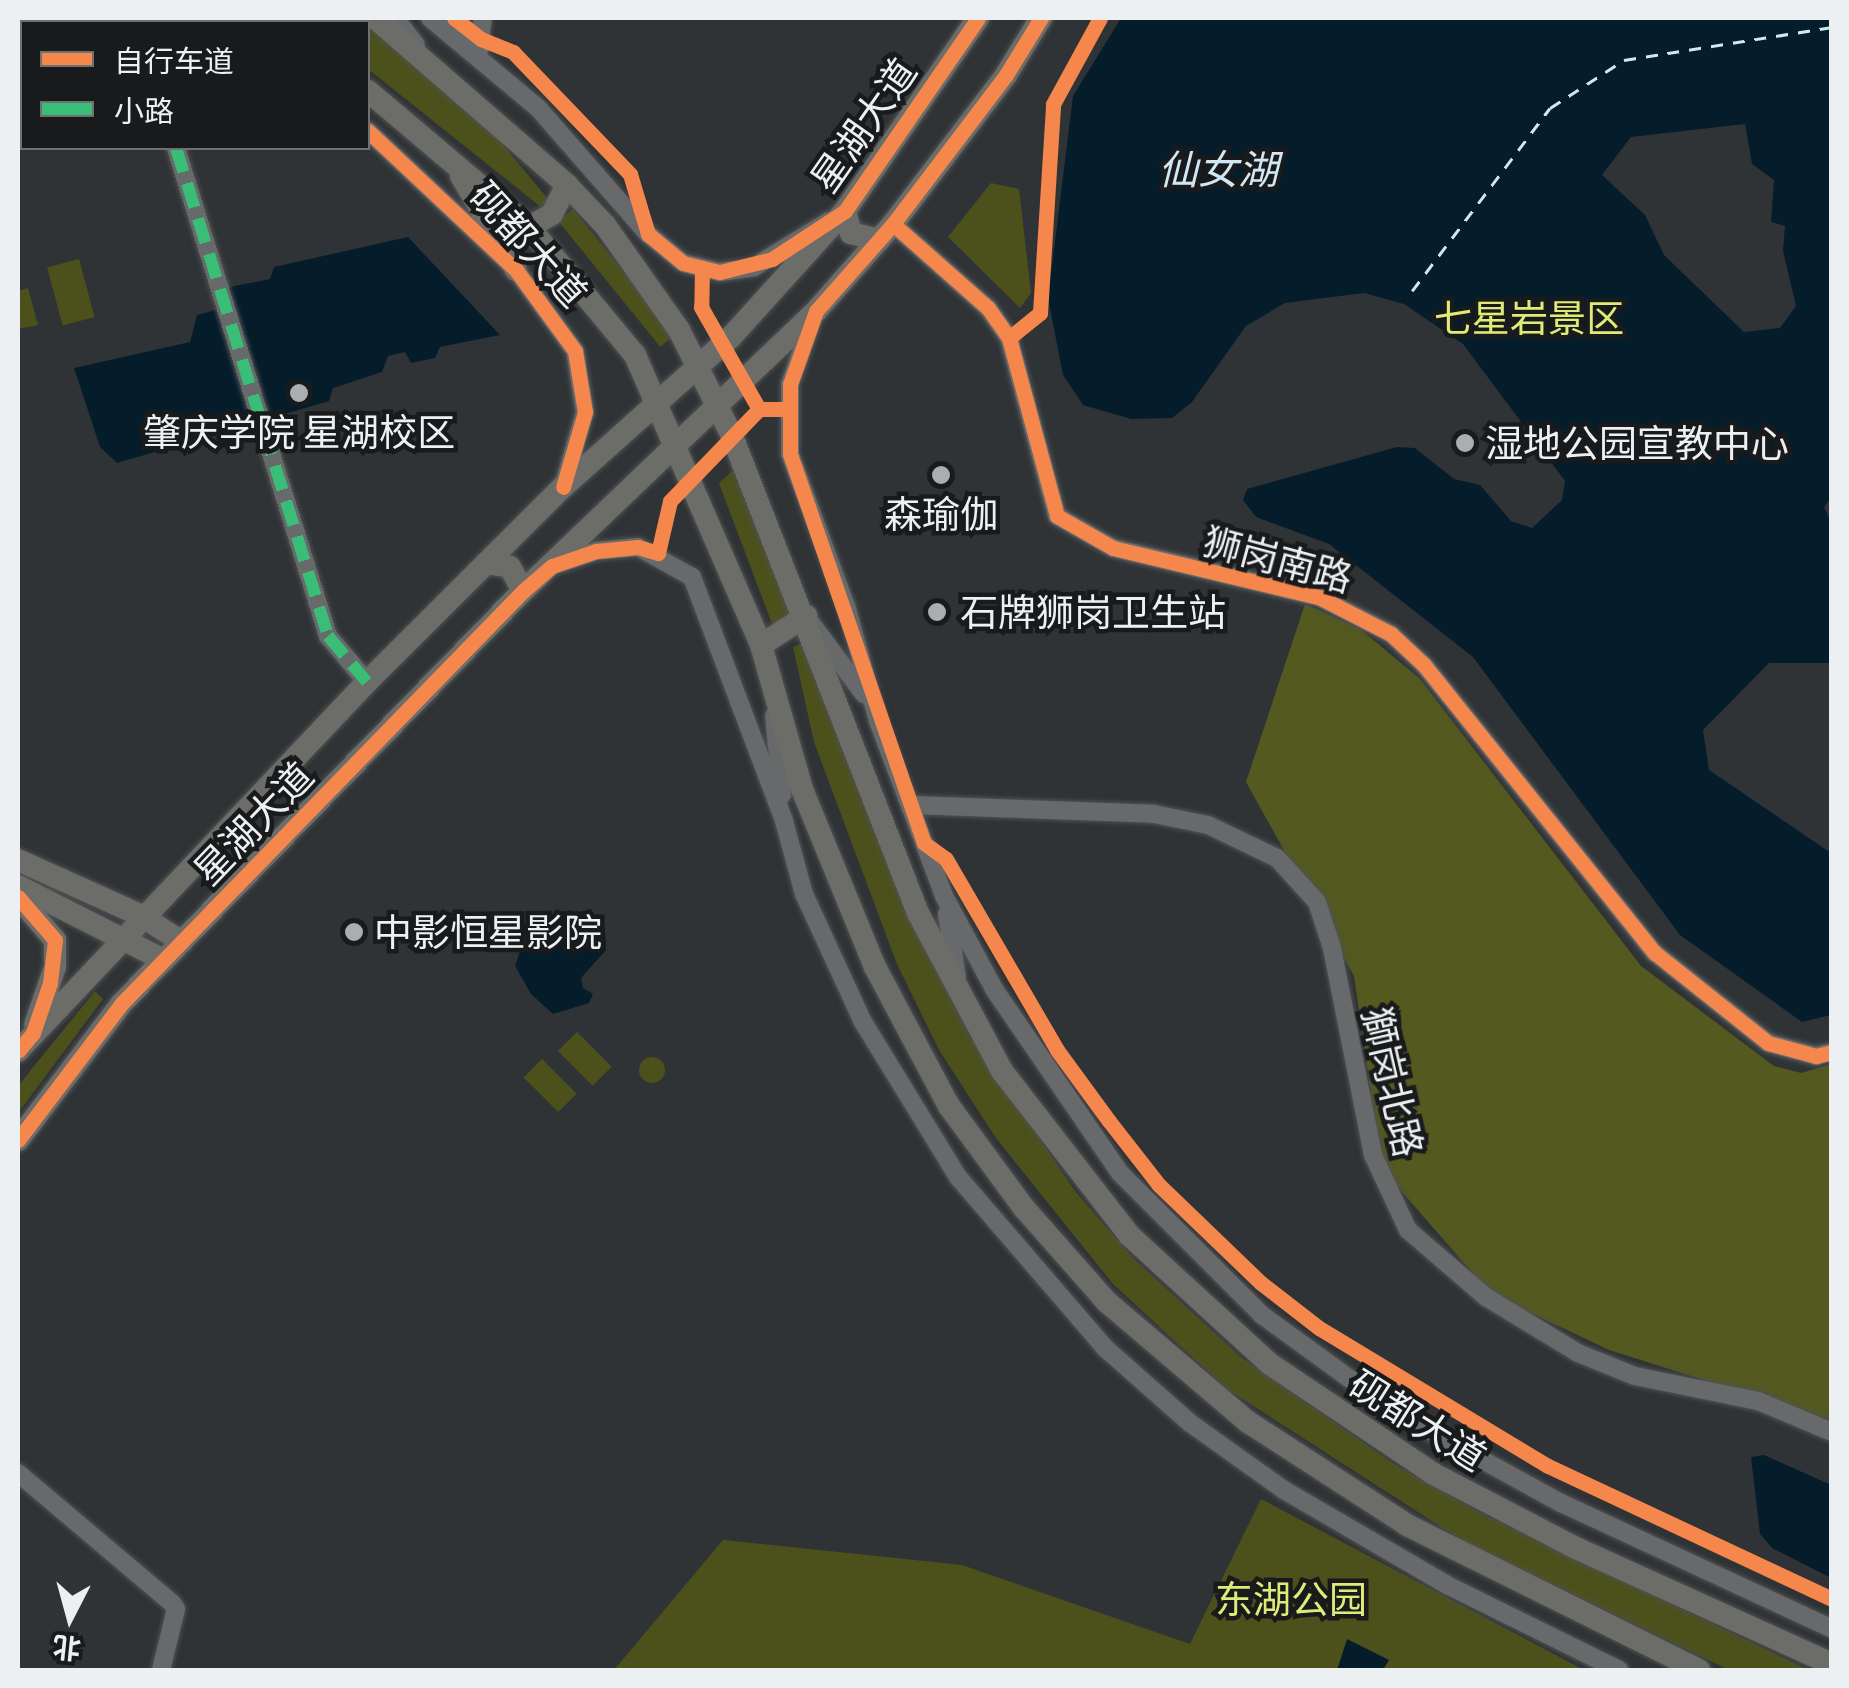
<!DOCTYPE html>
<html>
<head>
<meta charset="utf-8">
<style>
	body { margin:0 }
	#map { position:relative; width:1849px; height:1688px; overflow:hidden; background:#303335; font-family:"PT Sans Narrow","Noto Sans SC",sans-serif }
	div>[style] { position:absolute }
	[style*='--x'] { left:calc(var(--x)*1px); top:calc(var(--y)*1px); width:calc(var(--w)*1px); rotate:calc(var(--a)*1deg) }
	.green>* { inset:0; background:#4c511c; transform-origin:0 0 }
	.round { border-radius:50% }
	.forest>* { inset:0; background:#53591f }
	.water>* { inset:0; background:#051d2b }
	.ferry>* { height:2.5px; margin-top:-1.25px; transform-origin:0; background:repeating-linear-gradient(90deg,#d2e7f4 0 12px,transparent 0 22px) }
	.roads { filter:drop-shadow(0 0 2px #4f5254) drop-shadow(0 0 2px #4f5254) }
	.minor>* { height:18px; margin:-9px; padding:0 9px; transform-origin:9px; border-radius:9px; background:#67696b }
	.major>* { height:22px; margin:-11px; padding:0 11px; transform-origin:11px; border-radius:11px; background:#6c6c68 }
	.quiet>* { height:12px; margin-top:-6px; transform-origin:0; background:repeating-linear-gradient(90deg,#3abd76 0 25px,transparent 0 37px) }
	.cycleway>* { height:15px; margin:-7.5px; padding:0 7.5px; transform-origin:7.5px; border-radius:7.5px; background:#f5874c }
	.dots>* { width:28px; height:28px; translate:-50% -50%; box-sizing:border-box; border:5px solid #191a1c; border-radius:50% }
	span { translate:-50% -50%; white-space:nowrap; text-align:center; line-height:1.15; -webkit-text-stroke:9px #191a1c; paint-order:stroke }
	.street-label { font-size:38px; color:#edf0f2 }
	.park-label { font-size:38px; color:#deec77 }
	.poi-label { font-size:38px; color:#edf0f2 }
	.left { translate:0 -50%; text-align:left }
	.water-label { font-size:40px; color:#d2e7f4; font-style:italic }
	.frame { position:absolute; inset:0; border:20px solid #edf0f2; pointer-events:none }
	.legend { position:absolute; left:20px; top:20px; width:350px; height:130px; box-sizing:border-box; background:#191a1c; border:2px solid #6e7072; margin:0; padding:12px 18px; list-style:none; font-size:30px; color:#edf0f2 }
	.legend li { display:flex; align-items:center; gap:20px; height:50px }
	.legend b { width:50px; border:2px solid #6e7072 }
	.north { position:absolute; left:20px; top:1568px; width:100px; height:100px; -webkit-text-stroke:8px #191a1c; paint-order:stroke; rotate:186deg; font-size:28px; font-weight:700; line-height:40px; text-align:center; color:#edf0f2 }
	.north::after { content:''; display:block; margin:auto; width:35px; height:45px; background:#edf0f2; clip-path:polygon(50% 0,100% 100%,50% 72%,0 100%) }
</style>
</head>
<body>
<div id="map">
	<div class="green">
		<i style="clip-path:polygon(18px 18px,67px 18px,22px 22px,22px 96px)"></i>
		<i style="clip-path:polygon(368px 25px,484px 122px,548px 199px,541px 207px,368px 69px)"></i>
		<i style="clip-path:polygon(991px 183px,1019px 189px,1031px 293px,1020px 308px,948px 237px)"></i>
		<i style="left:573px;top:209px;width:162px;height:19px;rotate:51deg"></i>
		<i style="left:79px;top:259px;width:60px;height:33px;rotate:75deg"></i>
		<i style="clip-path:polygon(28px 288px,38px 325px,18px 329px,18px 291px)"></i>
		<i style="clip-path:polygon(733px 470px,791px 618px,774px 629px,719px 483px)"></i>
		<i style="clip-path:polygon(803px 643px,926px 951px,970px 1036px,1075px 1191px,1133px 1258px,1242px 1358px,1394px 1464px,1475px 1510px,1809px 1670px,1729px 1670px,1463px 1541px,1227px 1389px,1113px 1284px,996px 1138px,939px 1050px,897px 964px,814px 742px,793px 647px)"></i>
		<i style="clip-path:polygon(95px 991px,103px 999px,18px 1113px,18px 1086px)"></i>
		<i style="left:577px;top:1032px;width:49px;height:27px;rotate:45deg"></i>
		<i class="round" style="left:639px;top:1057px;width:26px;height:26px"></i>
		<i style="left:542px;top:1059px;width:49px;height:26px;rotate:45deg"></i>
		<i style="clip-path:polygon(1261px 1499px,1584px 1670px,614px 1670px,723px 1540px,962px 1565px,1190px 1644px)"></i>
	</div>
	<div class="forest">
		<i style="clip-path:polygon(1305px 604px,1359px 628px,1420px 679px,1641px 966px,1774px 1066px,1801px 1073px,1831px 1064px,1831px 1420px,1609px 1350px,1491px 1294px,1382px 1169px,1354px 976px,1246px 782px)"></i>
	</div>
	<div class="water">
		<i style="clip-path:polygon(evenodd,1121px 18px,1831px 18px,1832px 497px,1824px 507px,1832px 524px,1831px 663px,1769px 663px,1703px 730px,1709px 770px,1831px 853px,1831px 1015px,1802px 1022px,1680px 935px,1473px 657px,1329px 544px,1256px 517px,1243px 500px,1247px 489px,1397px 447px,1415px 448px,1454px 479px,1480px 485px,1511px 521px,1532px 528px,1562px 500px,1565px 481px,1463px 344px,1404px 304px,1364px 293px,1285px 303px,1246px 326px,1192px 402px,1172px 418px,1131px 419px,1083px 405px,1063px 375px,1048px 298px,1073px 96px,1121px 18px,1745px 124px,1752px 164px,1774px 180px,1771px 222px,1785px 226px,1783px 251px,1796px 306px,1780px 328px,1744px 332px,1664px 255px,1645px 215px,1602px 175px,1631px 137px,1745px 124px)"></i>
		<i style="clip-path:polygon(408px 237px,500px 335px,440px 347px,435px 358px,411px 363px,405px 352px,388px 356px,382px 372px,333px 388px,329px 401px,117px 463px,100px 447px,74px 368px,190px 342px,197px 315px,226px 307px,220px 289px,270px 279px,274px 267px)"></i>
		<i style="clip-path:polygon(569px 910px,591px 917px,605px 930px,606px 950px,581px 978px,583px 988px,593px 994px,589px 1003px,553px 1014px,531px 994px,515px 966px,523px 943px)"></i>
		<i style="clip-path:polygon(1764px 1455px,1831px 1485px,1831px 1578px,1772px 1548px,1760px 1534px,1751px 1457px)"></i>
		<i style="clip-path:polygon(1347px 1639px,1389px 1660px,1383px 1670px,1337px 1670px)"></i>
	</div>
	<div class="ferry">
		<i style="--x:1412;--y:291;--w:229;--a:-53"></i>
		<i style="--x:1550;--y:108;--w:88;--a:-33"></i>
		<i style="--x:1624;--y:60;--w:211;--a:-9"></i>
	</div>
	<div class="roads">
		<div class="minor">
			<i style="--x:232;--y:18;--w:7;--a:34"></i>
			<i style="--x:395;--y:18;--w:34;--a:52"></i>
			<i style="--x:430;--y:18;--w:141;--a:39.8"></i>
			<i style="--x:538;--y:108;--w:167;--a:48.9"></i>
			<i style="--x:648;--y:234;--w:45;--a:39.6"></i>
			<i style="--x:683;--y:263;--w:38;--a:14"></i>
			<i style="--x:720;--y:272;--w:34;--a:-8"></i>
			<i style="--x:754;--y:267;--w:88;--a:-31.5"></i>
			<i style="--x:478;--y:57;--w:39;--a:-83"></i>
			<i style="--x:368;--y:131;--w:203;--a:43.2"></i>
			<i style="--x:516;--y:270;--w:100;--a:53.9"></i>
			<i style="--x:575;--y:351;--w:62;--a:80.7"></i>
			<i style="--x:585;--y:412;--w:78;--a:106.3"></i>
			<i style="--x:176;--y:148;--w:511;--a:72.7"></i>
			<i style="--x:328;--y:636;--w:60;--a:49.7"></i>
			<i style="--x:893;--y:224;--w:127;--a:41.5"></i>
			<i style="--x:988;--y:308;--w:37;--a:55"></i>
			<i style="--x:1009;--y:338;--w:184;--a:74.9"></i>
			<i style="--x:1057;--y:516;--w:64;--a:29.7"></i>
			<i style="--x:1113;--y:548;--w:212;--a:13.4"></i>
			<i style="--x:1319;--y:597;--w:81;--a:27.2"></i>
			<i style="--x:1391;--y:634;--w:45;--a:43.2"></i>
			<i style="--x:1424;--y:665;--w:369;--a:51.3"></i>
			<i style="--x:1655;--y:953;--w:144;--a:38.5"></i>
			<i style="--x:1768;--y:1043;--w:50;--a:15.2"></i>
			<i style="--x:1816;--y:1056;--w:16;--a:-14"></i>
			<i style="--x:814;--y:316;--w:72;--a:109.4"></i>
			<i style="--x:790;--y:384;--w:70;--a:90"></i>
			<i style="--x:790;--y:454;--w:165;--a:69.8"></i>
			<i style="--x:847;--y:609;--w:116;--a:74.5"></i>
			<i style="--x:878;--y:721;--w:187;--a:69.3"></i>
			<i style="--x:944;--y:896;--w:106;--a:61.7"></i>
			<i style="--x:994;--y:989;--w:223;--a:55.6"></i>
			<i style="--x:1120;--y:1173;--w:201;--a:45"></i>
			<i style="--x:1262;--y:1315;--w:167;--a:36"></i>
			<i style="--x:1397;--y:1413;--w:187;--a:28.8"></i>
			<i style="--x:1561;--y:1503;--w:299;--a:24.9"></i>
			<i style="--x:552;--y:566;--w:46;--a:-18.8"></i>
			<i style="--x:596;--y:551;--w:42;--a:-5.4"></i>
			<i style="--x:638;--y:547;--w:62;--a:29.1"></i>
			<i style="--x:692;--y:577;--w:261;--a:69.3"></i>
			<i style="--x:784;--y:821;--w:76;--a:74.7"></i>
			<i style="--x:804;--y:894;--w:141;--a:65.3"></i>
			<i style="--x:863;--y:1022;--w:182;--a:58.5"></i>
			<i style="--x:958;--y:1177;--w:225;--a:49.3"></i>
			<i style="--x:1105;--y:1348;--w:113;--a:41.4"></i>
			<i style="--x:1190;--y:1423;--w:115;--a:35.5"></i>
			<i style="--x:1284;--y:1490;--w:191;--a:30.2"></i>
			<i style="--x:1449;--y:1586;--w:190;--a:26.3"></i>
			<i style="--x:808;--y:619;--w:94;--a:53.3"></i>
			<i style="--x:774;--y:716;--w:79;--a:84.2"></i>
			<i style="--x:912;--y:805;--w:242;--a:2.1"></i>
			<i style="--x:1154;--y:814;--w:55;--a:11.5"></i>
			<i style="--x:1208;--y:825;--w:76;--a:25.6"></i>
			<i style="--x:1277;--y:858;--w:59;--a:47.7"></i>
			<i style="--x:1317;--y:902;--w:48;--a:71.9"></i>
			<i style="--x:1332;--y:948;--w:211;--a:78.8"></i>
			<i style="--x:1373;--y:1155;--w:83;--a:65"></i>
			<i style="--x:1408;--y:1230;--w:103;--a:40.7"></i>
			<i style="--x:1486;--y:1297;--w:108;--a:31.3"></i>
			<i style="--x:1578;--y:1353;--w:61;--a:22"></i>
			<i style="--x:1635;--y:1376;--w:126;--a:11.5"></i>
			<i style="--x:1758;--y:1401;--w:80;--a:22.7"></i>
			<i style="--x:947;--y:914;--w:64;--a:81"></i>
			<i style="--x:18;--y:1473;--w:202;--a:40.2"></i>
			<i style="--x:172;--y:1603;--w:7;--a:56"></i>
			<i style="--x:176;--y:1609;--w:63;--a:103.8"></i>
		</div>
		<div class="major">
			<i style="--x:277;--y:18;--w:7;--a:34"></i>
			<i style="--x:375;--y:18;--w:254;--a:41"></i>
			<i style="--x:567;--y:185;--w:55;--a:46.5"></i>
			<i style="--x:605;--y:225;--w:128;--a:54.8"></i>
			<i style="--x:679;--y:330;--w:119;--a:63.4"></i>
			<i style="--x:732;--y:436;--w:512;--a:68.7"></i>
			<i style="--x:918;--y:913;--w:179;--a:62"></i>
			<i style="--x:1002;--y:1071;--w:207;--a:52.2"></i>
			<i style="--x:1129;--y:1235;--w:191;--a:42.5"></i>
			<i style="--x:1270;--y:1364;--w:195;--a:33.9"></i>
			<i style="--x:1432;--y:1473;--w:162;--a:27.5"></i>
			<i style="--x:1576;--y:1548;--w:281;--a:24.4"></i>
			<i style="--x:368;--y:91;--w:211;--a:40.2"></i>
			<i style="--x:529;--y:227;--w:166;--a:50.4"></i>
			<i style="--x:635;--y:355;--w:316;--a:66.5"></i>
			<i style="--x:761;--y:645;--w:150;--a:74.1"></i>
			<i style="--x:802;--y:789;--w:192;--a:67.7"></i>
			<i style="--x:875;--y:967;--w:157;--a:62"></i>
			<i style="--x:949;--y:1106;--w:127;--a:53.7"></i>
			<i style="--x:1024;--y:1208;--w:125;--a:48.6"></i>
			<i style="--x:1107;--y:1302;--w:185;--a:40.4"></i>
			<i style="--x:1248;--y:1422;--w:189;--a:32.9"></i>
			<i style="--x:1407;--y:1525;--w:326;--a:26.4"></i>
			<i style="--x:461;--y:176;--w:109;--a:59.7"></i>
			<i style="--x:845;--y:211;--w:23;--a:75"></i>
			<i style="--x:851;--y:233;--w:29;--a:14"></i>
			<i style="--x:529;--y:227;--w:26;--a:-29"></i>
			<i style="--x:552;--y:214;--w:33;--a:-63"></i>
			<i style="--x:486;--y:563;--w:24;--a:9"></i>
			<i style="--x:510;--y:567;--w:27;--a:62"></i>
			<i style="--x:761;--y:645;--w:54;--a:-32.8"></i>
			<i style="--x:18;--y:860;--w:134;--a:24.3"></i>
			<i style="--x:140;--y:915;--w:50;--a:32.7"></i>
			<i style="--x:18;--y:886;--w:164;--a:26.9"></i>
			<i style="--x:18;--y:897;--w:57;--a:49.3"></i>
			<i style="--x:55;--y:940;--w:27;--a:90"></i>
			<i style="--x:55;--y:967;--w:61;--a:109"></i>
			<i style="--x:18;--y:1051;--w:508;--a:-46.6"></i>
			<i style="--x:367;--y:682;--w:276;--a:-44.9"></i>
			<i style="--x:563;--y:487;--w:225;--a:-41.8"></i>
			<i style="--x:731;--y:337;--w:170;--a:-47.9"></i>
			<i style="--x:845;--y:211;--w:234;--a:-55.4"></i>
			<i style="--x:18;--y:1140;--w:172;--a:-52.8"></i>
			<i style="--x:122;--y:1003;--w:575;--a:-45.78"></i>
			<i style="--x:523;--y:591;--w:405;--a:-43.7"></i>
			<i style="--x:816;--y:311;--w:116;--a:-48.5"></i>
			<i style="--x:893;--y:224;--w:187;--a:-52.8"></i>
			<i style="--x:1006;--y:75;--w:67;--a:-58.4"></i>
		</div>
	</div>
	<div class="quiet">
		<i style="--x:176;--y:148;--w:511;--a:72.7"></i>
		<i style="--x:328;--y:636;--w:60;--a:49.7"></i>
	</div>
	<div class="cycleway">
		<i style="--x:454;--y:18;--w:34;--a:38"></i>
		<i style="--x:481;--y:39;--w:35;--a:22"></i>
		<i style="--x:513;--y:52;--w:169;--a:46.2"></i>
		<i style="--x:630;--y:174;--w:63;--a:73.3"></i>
		<i style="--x:648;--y:234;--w:45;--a:39.6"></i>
		<i style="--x:683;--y:263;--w:38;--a:14"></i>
		<i style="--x:720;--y:272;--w:54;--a:-14"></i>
		<i style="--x:772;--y:259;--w:87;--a:-33.3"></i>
		<i style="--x:845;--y:211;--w:234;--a:-55.4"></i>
		<i style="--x:1041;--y:18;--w:67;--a:121.6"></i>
		<i style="--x:1006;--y:75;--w:187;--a:127.2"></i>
		<i style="--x:893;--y:224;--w:116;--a:131.5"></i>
		<i style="--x:816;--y:311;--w:77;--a:109.6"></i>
		<i style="--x:790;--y:384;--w:70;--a:90"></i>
		<i style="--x:790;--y:454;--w:411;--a:71"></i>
		<i style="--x:924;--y:843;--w:27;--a:36"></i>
		<i style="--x:946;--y:859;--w:221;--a:59.8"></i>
		<i style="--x:1057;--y:1050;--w:88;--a:53.8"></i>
		<i style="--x:1109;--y:1121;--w:81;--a:52"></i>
		<i style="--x:1159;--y:1185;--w:141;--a:43.9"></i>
		<i style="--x:1261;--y:1283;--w:73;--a:37.8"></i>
		<i style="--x:1319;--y:1328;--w:267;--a:31.1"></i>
		<i style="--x:1548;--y:1466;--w:314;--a:25.1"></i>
		<i style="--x:368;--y:131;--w:203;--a:43.2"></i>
		<i style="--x:516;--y:270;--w:100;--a:53.9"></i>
		<i style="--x:575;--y:351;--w:62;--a:80.7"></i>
		<i style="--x:585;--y:412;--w:78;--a:106.3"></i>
		<i style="--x:893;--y:224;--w:127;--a:41.5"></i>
		<i style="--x:988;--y:308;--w:37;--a:55"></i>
		<i style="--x:1009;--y:338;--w:184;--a:74.9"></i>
		<i style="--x:1057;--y:516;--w:64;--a:29.7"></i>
		<i style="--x:1113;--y:548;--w:212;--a:13.4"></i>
		<i style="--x:1319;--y:597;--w:81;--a:27.2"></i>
		<i style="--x:1391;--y:634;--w:45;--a:43.2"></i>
		<i style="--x:1424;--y:665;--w:369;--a:51.3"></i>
		<i style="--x:1655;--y:953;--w:144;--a:38.5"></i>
		<i style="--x:1768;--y:1043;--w:50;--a:15.2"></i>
		<i style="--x:1816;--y:1056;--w:16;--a:-14"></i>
		<i style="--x:702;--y:268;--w:39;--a:91"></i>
		<i style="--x:701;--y:307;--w:117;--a:60.4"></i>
		<i style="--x:1009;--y:338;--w:40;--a:-39"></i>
		<i style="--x:1040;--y:313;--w:209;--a:-86.4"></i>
		<i style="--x:1053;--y:104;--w:98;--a:-61.3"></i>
		<i style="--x:18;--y:897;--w:57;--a:49.3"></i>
		<i style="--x:55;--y:940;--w:43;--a:96.6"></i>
		<i style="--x:50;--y:983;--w:53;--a:108.8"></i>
		<i style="--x:33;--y:1033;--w:23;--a:130"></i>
		<i style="--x:18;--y:1140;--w:172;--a:-52.8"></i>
		<i style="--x:122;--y:1003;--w:575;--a:-45.78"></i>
		<i style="--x:523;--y:591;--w:38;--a:-41"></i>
		<i style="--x:552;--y:566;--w:46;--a:-18.8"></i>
		<i style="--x:596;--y:551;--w:42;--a:-5.4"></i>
		<i style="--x:638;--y:547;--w:21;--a:17"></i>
		<i style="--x:658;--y:553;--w:53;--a:-77"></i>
		<i style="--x:670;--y:501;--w:128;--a:-45.9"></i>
		<i style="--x:759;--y:409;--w:29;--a:0"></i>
	</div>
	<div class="dots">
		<i style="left:299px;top:393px;background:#abaeb0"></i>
		<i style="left:1465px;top:443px;background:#abaeb0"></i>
		<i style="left:941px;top:475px;background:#abaeb0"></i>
		<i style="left:937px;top:612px;background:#abaeb0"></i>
		<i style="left:354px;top:932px;background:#abaeb0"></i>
	</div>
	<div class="street-label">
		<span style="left:863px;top:125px;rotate:-55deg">星湖大道</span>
		<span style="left:529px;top:244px;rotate:48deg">砚都大道</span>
		<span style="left:1278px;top:559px;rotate:15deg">狮岗南路</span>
		<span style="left:253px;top:823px;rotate:-46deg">星湖大道</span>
		<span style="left:1393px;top:1082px;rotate:77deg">獅岗北路</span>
		<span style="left:1418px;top:1420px;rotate:32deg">砚都大道</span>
	</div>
	<div class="park-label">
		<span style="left:1529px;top:318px">七星岩景区</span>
		<span style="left:1291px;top:1599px">东湖公园</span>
	</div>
	<div class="poi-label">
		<span style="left:299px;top:432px">肇庆学院 星湖校区</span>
		<span class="left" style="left:1485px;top:443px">湿地公园宣教中心</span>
		<span style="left:941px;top:514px">森瑜伽</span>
		<span class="left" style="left:960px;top:612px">石牌狮岗卫生站</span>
		<span class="left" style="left:374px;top:932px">中影恒星影院</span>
	</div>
	<div class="water-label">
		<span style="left:1218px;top:169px">仙女湖</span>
	</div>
	<div class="frame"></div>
	<ul class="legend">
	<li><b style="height:12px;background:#f5874c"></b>自行车道</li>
	<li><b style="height:12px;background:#3abd76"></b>小路</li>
	</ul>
	<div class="north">北</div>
</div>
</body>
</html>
